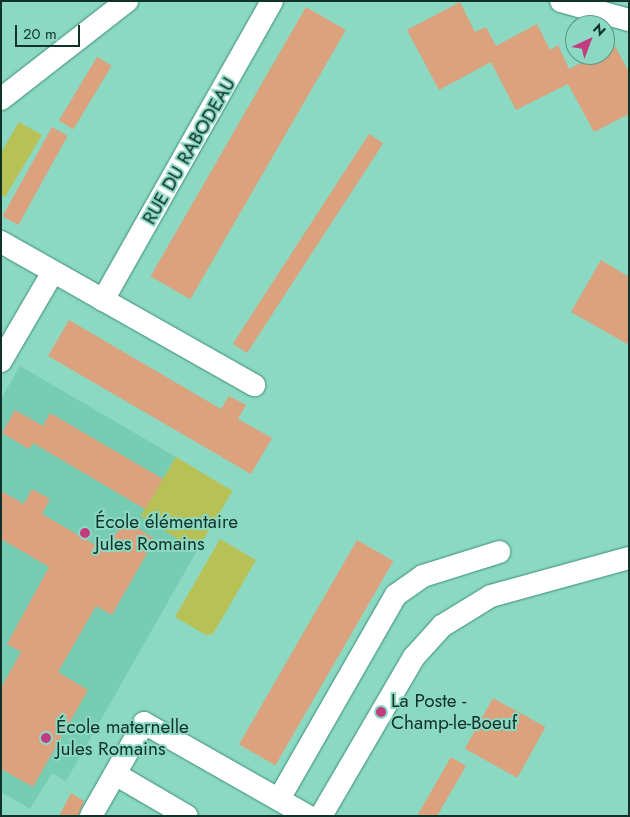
<!DOCTYPE html>
<html>
<head>
<meta charset="utf-8">
<style>
	body { margin:0 }
	#map { position:relative; width:630px; height:817px; overflow:hidden; background:#8bd9c2; font-family:Jost,sans-serif }
	div>[style] { position:absolute }
	[style*='--x'] { left:calc(var(--x)*1px); top:calc(var(--y)*1px); width:calc(var(--w)*1px); rotate:calc(var(--a)*1deg) }
	.built>* { inset:0; background:#76cdb4 }
	.green>* { inset:0; background:#b8c155; transform-origin:0 0 }
	.building>* { inset:0; background:#dca27e; transform-origin:0 0 }
	.roads { filter:drop-shadow(0 0 1px #3d8c77) drop-shadow(0 0 1px #3d8c77) }
	.street>* { height:22px; margin:-11px; padding:0 11px; transform-origin:11px; border-radius:11px; background:#fff }
	.dots>* { width:14px; height:14px; translate:-50% -50%; box-sizing:border-box; border:2px solid #8bd9c2; border-radius:50% }
	span { translate:-50% -50%; white-space:nowrap; text-align:center; line-height:1.15; -webkit-text-stroke:4px #8bd9c2; paint-order:stroke }
	.street-label { font-size:19px; color:#113229 }
	.poi-label { font-size:19px; color:#113229 }
	.left { translate:0 -50%; text-align:left }
	.frame { position:absolute; inset:0; border:2px solid #113229; pointer-events:none }
	.north { position:absolute; left:565px; top:15px; width:50px; height:50px; box-sizing:border-box; background:#8bd9c2; border:1px solid #5a9685; border-radius:50%; rotate:43deg; font-size:14px; font-weight:700; line-height:20px; text-align:center; color:#113229 }
	.north::after { content:''; display:block; margin:auto; width:18px; height:22px; background:#c23c7f; clip-path:polygon(50% 0,100% 100%,50% 72%,0 100%) }
	.scale { position:absolute; left:15px; top:25px; width:65px; height:22px; box-sizing:border-box; border:2px solid #113229; border-top:0; padding-left:6px; font-size:15px; line-height:18px; white-space:nowrap; color:#113229; -webkit-text-stroke:4px #8bd9c2; paint-order:stroke }
</style>
</head>
<body>
<div id="map">
	<div class="built">
		<i style="clip-path:polygon(20px 366px,176px 457px,141px 516px,198px 549px,66px 781px,52px 773px,30px 809px,1px 792px,1px 399px)"></i>
	</div>
	<div class="green">
		<i style="clip-path:polygon(19px 122px,42px 135px,5px 197px,1px 195px,1px 153px)"></i>
		<i style="left:176px;top:457px;width:66px;height:69px;rotate:31deg"></i>
		<i style="clip-path:polygon(220px 539px,256px 560px,213px 634px,206px 635px,175px 617px)"></i>
	</div>
	<div class="building">
		<i style="clip-path:polygon(460px 2px,475px 32px,486px 27px,496px 46px,537px 24px,550px 50px,558px 45px,569px 69px,596px 55px,605px 55px,605px 51px,615px 46px,629px 72px,629px 114px,594px 132px,568px 84px,516px 110px,491px 62px,439px 90px,407px 30px)"></i>
		<i style="left:306px;top:7px;width:46px;height:311px;rotate:30deg"></i>
		<i style="left:97px;top:57px;width:17px;height:74px;rotate:31deg"></i>
		<i style="left:52px;top:127px;width:18px;height:102px;rotate:29deg"></i>
		<i style="left:369px;top:134px;width:17px;height:250px;rotate:33deg"></i>
		<i style="clip-path:polygon(601px 260px,629px 277px,629px 345px,571px 312px)"></i>
		<i style="clip-path:polygon(69px 320px,221px 409px,229px 396px,246px 405px,238px 419px,272px 438px,251px 474px,48px 356px)"></i>
		<i style="clip-path:polygon(15px 410px,43px 426px,50px 413px,163px 479px,145px 509px,33px 443px,29px 449px,2px 433px)"></i>
		<i style="clip-path:polygon(32px 489px,50px 499px,42px 514px,106px 551px,124px 520px,155px 539px,112px 615px,96px 606px,58px 672px,88px 690px,33px 787px,1px 769px,1px 688px,21px 652px,7px 644px,49px 567px,1px 539px,1px 491px,24px 504px)"></i>
		<i style="left:357px;top:540px;width:42px;height:236px;rotate:30deg"></i>
		<i style="left:493px;top:698px;width:60px;height:58px;rotate:29deg"></i>
		<i style="clip-path:polygon(451px 757px,466px 766px,437px 816px,417px 816px)"></i>
		<i style="clip-path:polygon(71px 793px,84px 801px,78px 816px,59px 816px)"></i>
	</div>
	<div class="roads">
		<div class="street">
			<i style="--x:561;--y:1;--w:71;--a:15.6"></i>
			<i style="--x:1;--y:99;--w:160;--a:-37.9"></i>
			<i style="--x:1;--y:242;--w:291;--a:29.5"></i>
			<i style="--x:103;--y:300;--w:343;--a:-60.5"></i>
			<i style="--x:1;--y:361;--w:103;--a:-59.7"></i>
			<i style="--x:115;--y:774;--w:83;--a:30.3"></i>
			<i style="--x:279;--y:799;--w:235;--a:-60.2"></i>
			<i style="--x:396;--y:595;--w:33;--a:-35"></i>
			<i style="--x:423;--y:576;--w:80;--a:-17.5"></i>
			<i style="--x:91;--y:816;--w:107;--a:-60.3"></i>
			<i style="--x:144;--y:723;--w:189;--a:29.6"></i>
			<i style="--x:321;--y:816;--w:184;--a:-59.7"></i>
			<i style="--x:414;--y:657;--w:42;--a:-47.9"></i>
			<i style="--x:442;--y:626;--w:57;--a:-31.5"></i>
			<i style="--x:491;--y:596;--w:143;--a:-15.4"></i>
		</div>
	</div>
	<div class="dots">
		<i style="left:85px;top:533px;background:#c23c7f"></i>
		<i style="left:381px;top:712px;background:#c23c7f"></i>
		<i style="left:46px;top:738px;background:#c23c7f"></i>
	</div>
	<div class="street-label">
		<span style="left:189px;top:151px;rotate:-60deg">RUE DU RABODEAU</span>
	</div>
	<div class="poi-label">
		<span class="left" style="left:95px;top:533px">École élémentaire<br>Jules Romains</span>
		<span class="left" style="left:391px;top:712px">La Poste -<br>Champ-le-Boeuf</span>
		<span class="left" style="left:56px;top:738px">École maternelle<br>Jules Romains</span>
	</div>
	<div class="frame"></div>
	<div class="north">N</div>
	<div class="scale">20 m</div>
</div>
</body>
</html>
